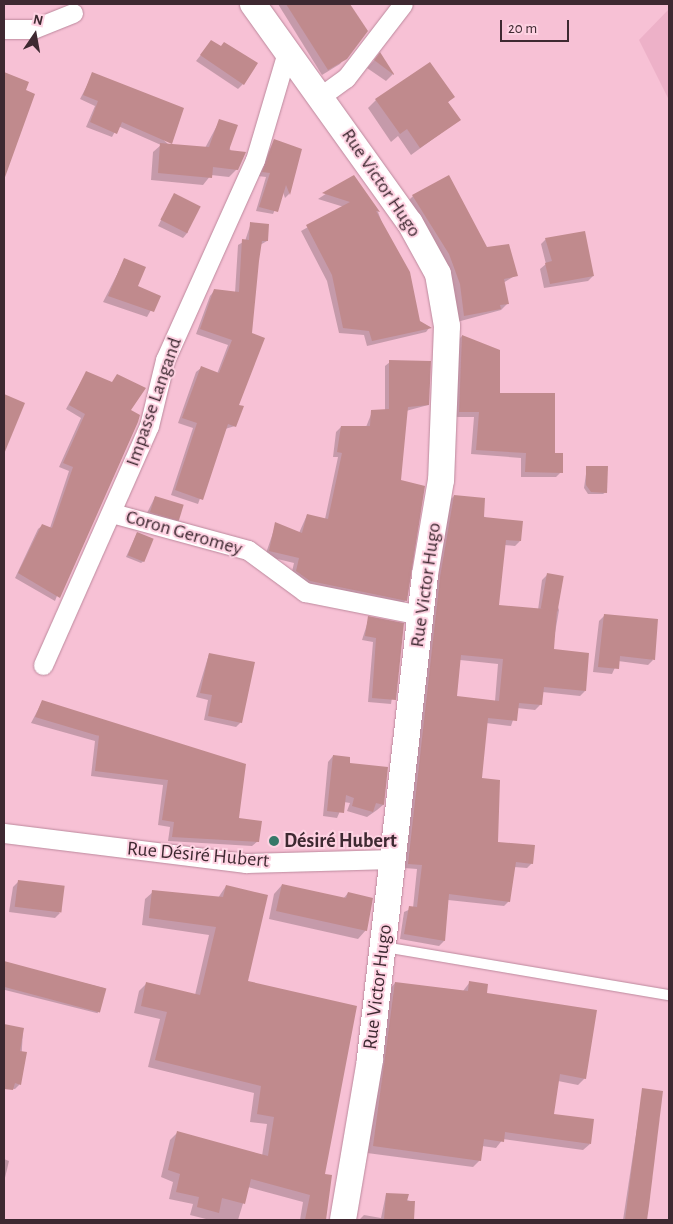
<!DOCTYPE html>
<html>
<head>
<meta charset="utf-8">
<style>
	body { margin:0 }
	#map { position:relative; width:673px; height:1224px; overflow:hidden; background:#f7c1d5; font-family:"Alegreya Sans",sans-serif }
	div>[style] { position:absolute }
	[style*='--x'] { left:calc(var(--x)*1px); top:calc(var(--y)*1px); width:calc(var(--w)*1px); rotate:calc(var(--a)*1deg) }
	.built>* { inset:0; background:#edb1c8 }
	.shadow>* { inset:0; background:#0003; transform-origin:0 0 }
	.building>* { inset:0; background:#c08a8d; transform-origin:0 0 }
	.roads { filter:drop-shadow(0 0 1px #bc899d) drop-shadow(0 0 1px #bc899d) }
	.lane>* { height:10px; margin:-5px; padding:0 5px; transform-origin:5px; border-radius:5px; background:#fff }
	.street>* { height:19px; margin:-9.5px; padding:0 9.5px; transform-origin:9.5px; border-radius:9.5px; background:#fff }
	.secondary>* { height:26px; margin:-13px; padding:0 13px; transform-origin:13px; border-radius:13px; background:#fff }
	.dots>* { width:14px; height:14px; translate:-50% -50%; box-sizing:border-box; border:2px solid #fed2e2; border-radius:50% }
	span { translate:-50% -50%; white-space:nowrap; text-align:center; line-height:1.15; -webkit-text-stroke:4px #fed2e2; paint-order:stroke }
	.street-label { font-size:20px; color:#3e2931 }
	.poi-label { font-size:20px; color:#3e2931; font-weight:700 }
	.left { translate:0 -50%; text-align:left }
	.frame { position:absolute; inset:0; border:5px solid #3e2931; pointer-events:none }
	.north { position:absolute; left:10px; top:10px; width:50px; height:50px; -webkit-text-stroke:4px #fed2e2; paint-order:stroke; rotate:12deg; font-size:14px; font-weight:700; line-height:20px; text-align:center; color:#3e2931 }
	.north::after { content:''; display:block; margin:auto; width:18px; height:22px; background:#3e2931; clip-path:polygon(50% 0,100% 100%,50% 72%,0 100%) }
	.scale { position:absolute; left:500px; top:20px; width:69px; height:22px; box-sizing:border-box; border:2px solid #3e2931; border-top:0; padding-left:6px; font-size:15px; line-height:18px; white-space:nowrap; color:#3e2931; -webkit-text-stroke:4px #fed2e2; paint-order:stroke }
</style>
</head>
<body>
<div id="map">
	<div class="built">
		<i style="clip-path:polygon(669px 9px,669px 100px,639px 40px)"></i>
	</div>
	<div class="shadow">
		<i style="clip-path:polygon(278px 4px,349px 4px,366px 31px,340px 64px,322px 75px)"></i>
		<i style="clip-path:polygon(211px 42px,243px 84px,238px 89px,196px 61px)"></i>
		<i style="clip-path:polygon(380px 54px,393px 74px,386px 81px,367px 68px)"></i>
		<i style="clip-path:polygon(4px 73px,27px 83px,4px 171px)"></i>
		<i style="clip-path:polygon(93px 74px,169px 145px,205px 148px,220px 120px,237px 169px,229px 177px,211px 175px,203px 185px,151px 180px,153px 152px,161px 145px,118px 126px,112px 137px,86px 127px,95px 106px,80px 99px)"></i>
		<i style="clip-path:polygon(453px 97px,447px 103px,459px 120px,411px 155px,398px 136px,391px 142px,368px 108px,376px 100px)"></i>
		<i style="clip-path:polygon(274px 140px,300px 150px,289px 194px,285px 198px,283px 192px,273px 214px,256px 211px,266px 177px,258px 176px)"></i>
		<i style="clip-path:polygon(353px 176px,378px 212px,419px 322px,430px 327px,426px 332px,367px 346px,364px 335px,339px 333px,327px 281px,301px 231px,344px 207px,318px 199px)"></i>
		<i style="clip-path:polygon(174px 195px,188px 232px,183px 238px,158px 226px)"></i>
		<i style="clip-path:polygon(413px 196px,516px 275px,503px 283px,508px 303px,501px 310px,457px 322px,406px 203px)"></i>
		<i style="clip-path:polygon(251px 223px,267px 241px,260px 245px,235px 426px,225px 429px,198px 504px,171px 495px,193px 428px,178px 423px,196px 372px,201px 368px,217px 374px,228px 345px,196px 334px,210px 296px,214px 291px,235px 293px,238px 245px,245px 241px)"></i>
		<i style="clip-path:polygon(546px 239px,593px 276px,588px 281px,544px 288px,540px 269px,546px 264px,541px 244px)"></i>
		<i style="clip-path:polygon(125px 259px,136px 286px,159px 296px,147px 317px,103px 302px)"></i>
		<i style="clip-path:polygon(462px 336px,498px 395px,554px 454px,561px 472px,556px 477px,521px 477px,521px 458px,471px 454px,474px 417px,454px 417px,457px 341px)"></i>
		<i style="clip-path:polygon(390px 362px,428px 405px,406px 411px,400px 481px,406px 600px,401px 605px,305px 586px,291px 576px,294px 563px,265px 556px,276px 524px,299px 533px,307px 515px,325px 519px,338px 457px,333px 457px,336px 432px,341px 427px,366px 427px,372px 412px,385px 410px,385px 366px)"></i>
		<i style="clip-path:polygon(86px 373px,130px 410px,55px 601px,15px 578px,38px 529px,43px 525px,50px 528px,69px 471px,59px 467px,81px 418px,66px 409px)"></i>
		<i style="clip-path:polygon(587px 467px,606px 492px,603px 494px,588px 494px,584px 488px)"></i>
		<i style="clip-path:polygon(evenodd,454px 496px,520px 541px,515px 546px,504px 545px,497px 606px,538px 610px,542px 580px,547px 575px,559px 610px,552px 650px,585px 691px,580px 696px,542px 692px,540px 705px,535px 710px,517px 708px,511px 726px,486px 723px,481px 779px,496px 843px,532px 863px,527px 868px,514px 867px,509px 901px,504px 906px,448px 900px,444px 941px,439px 946px,400px 939px,404px 912px,413px 908px,417px 869px,404px 868px,435px 583px,449px 501px,454px 496px,460px 660px,498px 664px,495px 701px,456px 697px,460px 660px)"></i>
		<i style="clip-path:polygon(155px 497px,179px 519px,173px 525px,145px 517px)"></i>
		<i style="clip-path:polygon(137px 533px,144px 561px,141px 563px,126px 557px)"></i>
		<i style="clip-path:polygon(604px 616px,653px 660px,648px 665px,618px 661px,612px 674px,593px 672px,599px 621px)"></i>
		<i style="clip-path:polygon(369px 618px,403px 624px,391px 704px,368px 702px,373px 642px,362px 640px)"></i>
		<i style="clip-path:polygon(209px 654px,241px 722px,236px 727px,204px 720px,208px 700px,196px 697px)"></i>
		<i style="clip-path:polygon(42px 702px,238px 819px,258px 841px,252px 846px,168px 841px,170px 827px,158px 825px,163px 785px,91px 776px,95px 741px,31px 723px)"></i>
		<i style="clip-path:polygon(333px 756px,348px 764px,387px 768px,383px 805px,377px 810px,367px 817px,347px 811px,350px 803px,344px 802px,337px 818px,323px 816px,328px 762px)"></i>
		<i style="clip-path:polygon(18px 882px,60px 913px,55px 918px,9px 912px,13px 887px)"></i>
		<i style="clip-path:polygon(282px 885px,343px 899px,348px 893px,366px 930px,358px 939px,269px 919px,274px 894px)"></i>
		<i style="clip-path:polygon(226px 886px,246px 982px,324px 1175px,331px 1176px,324px 1220px,300px 1220px,303px 1202px,248px 1187px,238px 1220px,210px 1220px,190px 1215px,193px 1204px,169px 1199px,173px 1182px,161px 1177px,170px 1140px,178px 1132px,262px 1156px,267px 1124px,250px 1122px,254px 1093px,148px 1067px,160px 1019px,134px 1013px,139px 991px,147px 983px,195px 995px,209px 935px,142px 925px,145px 899px,153px 892px,218px 898px)"></i>
		<i style="left:4px;top:963px;width:103px;height:26px;rotate:14deg"></i>
		<i style="clip-path:polygon(470px 982px,585px 1078px,578px 1085px,558px 1081px,552px 1115px,590px 1144px,583px 1150px,503px 1139px,496px 1148px,482px 1146px,480px 1160px,473px 1167px,367px 1153px,389px 990px,395px 983px,463px 991px)"></i>
		<i style="clip-path:polygon(4px 1026px,23px 1029px,20px 1084px,15px 1089px,4px 1088px)"></i>
		<i style="clip-path:polygon(643px 1089px,662px 1092px,646px 1220px,623px 1220px)"></i>
		<i style="clip-path:polygon(4px 1159px,9px 1161px,4px 1182px)"></i>
		<i style="clip-path:polygon(386px 1194px,414px 1202px,413px 1220px,359px 1220px,364px 1215px,381px 1218px)"></i>
	</div>
	<div class="building">
		<i style="clip-path:polygon(286px 4px,350px 4px,368px 31px,347px 59px,328px 70px)"></i>
		<i style="clip-path:polygon(211px 40px,221px 46px,224px 42px,258px 63px,244px 85px,200px 55px)"></i>
		<i style="clip-path:polygon(380px 52px,394px 74px,394px 75px,374px 60px)"></i>
		<i style="clip-path:polygon(430px 62px,455px 97px,448px 102px,461px 120px,420px 148px,407px 129px,400px 134px,375px 99px)"></i>
		<i style="clip-path:polygon(4px 72px,29px 82px,26px 90px,35px 94px,4px 180px)"></i>
		<i style="clip-path:polygon(92px 72px,184px 108px,172px 144px,122px 122px,117px 134px,90px 122px,98px 101px,83px 95px)"></i>
		<i style="clip-path:polygon(219px 119px,238px 125px,229px 150px,246px 152px,238px 170px,213px 167px,212px 178px,158px 173px,160px 143px,209px 147px)"></i>
		<i style="clip-path:polygon(274px 139px,302px 149px,290px 195px,286px 185px,278px 212px,259px 207px,270px 173px,262px 172px)"></i>
		<i style="clip-path:polygon(354px 175px,380px 212px,376px 211px,410px 272px,420px 321px,432px 328px,372px 341px,369px 331px,343px 328px,332px 275px,306px 225px,350px 202px,322px 193px)"></i>
		<i style="clip-path:polygon(449px 175px,487px 247px,509px 244px,518px 276px,504px 279px,509px 304px,500px 305px,501px 309px,464px 316px,460px 284px,449px 254px,412px 195px)"></i>
		<i style="left:174px;top:193px;width:30px;height:30px;rotate:27deg"></i>
		<i style="clip-path:polygon(250px 222px,269px 224px,268px 241px,262px 241px,259px 261px,252px 333px,265px 338px,239px 405px,244px 406px,236px 427px,228px 424px,203px 500px,175px 490px,197px 423px,182px 418px,201px 366px,219px 373px,232px 340px,200px 329px,214px 289px,239px 292px,242px 239px,249px 240px)"></i>
		<i style="clip-path:polygon(585px 231px,594px 276px,550px 284px,545px 263px,552px 261px,545px 238px)"></i>
		<i style="clip-path:polygon(124px 258px,146px 267px,138px 286px,161px 296px,154px 312px,108px 296px)"></i>
		<i style="clip-path:polygon(462px 335px,500px 350px,500px 393px,555px 393px,555px 453px,563px 453px,563px 473px,525px 472px,526px 453px,476px 450px,479px 412px,459px 412px)"></i>
		<i style="clip-path:polygon(389px 360px,431px 361px,429px 405px,408px 407px,401px 480px,425px 486px,407px 601px,310px 581px,296px 571px,299px 558px,269px 551px,275px 522px,302px 533px,307px 514px,328px 519px,342px 453px,337px 452px,341px 426px,370px 426px,371px 410px,389px 409px)"></i>
		<i style="clip-path:polygon(86px 371px,112px 382px,117px 374px,146px 388px,131px 410px,140px 415px,138px 422px,60px 598px,18px 573px,42px 524px,52px 528px,73px 467px,63px 463px,85px 414px,69px 405px)"></i>
		<i style="clip-path:polygon(4px 394px,25px 403px,4px 454px)"></i>
		<i style="clip-path:polygon(586px 466px,608px 466px,607px 493px,591px 492px,586px 485px)"></i>
		<i style="clip-path:polygon(evenodd,454px 495px,485px 498px,484px 517px,523px 521px,521px 541px,506px 540px,499px 605px,557px 610px,554px 649px,589px 653px,586px 691px,544px 687px,542px 705px,519px 703px,517px 721px,488px 718px,482px 778px,500px 780px,498px 842px,535px 845px,533px 864px,516px 862px,510px 902px,449px 894px,445px 941px,404px 934px,409px 906px,417px 907px,422px 865px,408px 864px,440px 577px,454px 495px,461px 655px,503px 659px,499px 701px,457px 696px,461px 655px)"></i>
		<i style="left:155px;top:496px;width:30px;height:17px;rotate:17deg"></i>
		<i style="left:137px;top:532px;width:18px;height:25px;rotate:22deg"></i>
		<i style="left:547px;top:573px;width:17px;height:36px;rotate:10deg"></i>
		<i style="clip-path:polygon(604px 614px,658px 619px,655px 660px,620px 656px,619px 669px,598px 667px)"></i>
		<i style="clip-path:polygon(368px 616px,404px 623px,396px 700px,372px 698px,376px 638px,365px 636px)"></i>
		<i style="clip-path:polygon(209px 653px,255px 662px,242px 723px,208px 716px,212px 695px,200px 693px)"></i>
		<i style="clip-path:polygon(42px 700px,246px 764px,239px 818px,262px 821px,259px 842px,172px 837px,174px 822px,162px 820px,168px 780px,95px 771px,99px 736px,35px 717px)"></i>
		<i style="clip-path:polygon(333px 755px,350px 757px,350px 763px,388px 767px,384px 805px,376px 803px,373px 812px,352px 806px,354px 798px,346px 795px,344px 813px,327px 811px)"></i>
		<i style="left:18px;top:880px;width:47px;height:27px;rotate:7deg"></i>
		<i style="clip-path:polygon(282px 884px,346px 898px,348px 892px,373px 898px,367px 931px,276px 911px)"></i>
		<i style="clip-path:polygon(226px 885px,268px 895px,248px 981px,357px 1006px,325px 1174px,332px 1175px,326px 1220px,305px 1220px,310px 1195px,251px 1179px,245px 1204px,222px 1198px,219px 1213px,197px 1207px,199px 1197px,176px 1192px,180px 1174px,168px 1170px,177px 1131px,268px 1156px,274px 1117px,257px 1114px,261px 1086px,155px 1060px,167px 1012px,141px 1006px,146px 982px,200px 995px,216px 927px,149px 918px,152px 890px,223px 897px)"></i>
		<i style="left:4px;top:961px;width:106px;height:25px;rotate:15deg"></i>
		<i style="clip-path:polygon(469px 981px,488px 984px,487px 993px,597px 1010px,586px 1079px,560px 1074px,554px 1114px,594px 1119px,591px 1144px,505px 1132px,504px 1142px,484px 1139px,481px 1161px,373px 1146px,395px 982px,468px 991px)"></i>
		<i style="clip-path:polygon(4px 1024px,24px 1028px,20px 1051px,27px 1052px,21px 1085px,15px 1083px,13px 1090px,4px 1089px)"></i>
		<i style="clip-path:polygon(642px 1088px,663px 1091px,649px 1206px,647px 1220px,625px 1220px)"></i>
		<i style="clip-path:polygon(386px 1193px,409px 1194px,407px 1201px,415px 1201px,414px 1220px,384px 1220px)"></i>
	</div>
	<div class="roads">
		<div class="lane">
			<i style="--x:384;--y:947;--w:289;--a:9.6"></i>
		</div>
		<div class="street">
			<i style="--x:4;--y:29;--w:29;--a:0"></i>
			<i style="--x:33;--y:29;--w:43;--a:-21.8"></i>
			<i style="--x:321;--y:96;--w:31;--a:-36"></i>
			<i style="--x:346;--y:78;--w:93;--a:-52.4"></i>
			<i style="--x:112;--y:513;--w:141;--a:15.2"></i>
			<i style="--x:248;--y:550;--w:71;--a:36.4"></i>
			<i style="--x:305;--y:592;--w:117;--a:11.3"></i>
			<i style="--x:43;--y:665;--w:261;--a:-66.1"></i>
			<i style="--x:149;--y:426;--w:68;--a:-76.4"></i>
			<i style="--x:165;--y:360;--w:219;--a:-65.8"></i>
			<i style="--x:255;--y:160;--w:113;--a:-73.5"></i>
			<i style="--x:4;--y:833;--w:244;--a:7.1"></i>
			<i style="--x:246;--y:863;--w:147;--a:-1.6"></i>
		</div>
		<div class="secondary">
			<i style="--x:253;--y:4;--w:269;--a:54.4"></i>
			<i style="--x:410;--y:223;--w:58;--a:61.2"></i>
			<i style="--x:438;--y:274;--w:53;--a:80.2"></i>
			<i style="--x:447;--y:326;--w:154;--a:92.2"></i>
			<i style="--x:441;--y:480;--w:96;--a:99.6"></i>
			<i style="--x:425;--y:575;--w:488;--a:96.5"></i>
			<i style="--x:370;--y:1060;--w:162;--a:99.6"></i>
		</div>
	</div>
	<div class="dots">
		<i style="left:274px;top:841px;background:#377868"></i>
	</div>
	<div class="street-label">
		<span style="left:381px;top:183px;rotate:56deg">Rue Victor Hugo</span>
		<span style="left:154px;top:402px;rotate:-71deg">Impasse Langand</span>
		<span style="left:184px;top:533px;rotate:16deg">Coron Geromey</span>
		<span style="left:426px;top:585px;rotate:-82deg">Rue Victor Hugo</span>
		<span style="left:198px;top:855px;rotate:5deg">Rue Désiré Hubert</span>
		<span style="left:378px;top:987px;rotate:-83deg">Rue Victor Hugo</span>
	</div>
	<div class="poi-label">
		<span class="left" style="left:284px;top:841px">Désiré Hubert</span>
	</div>
	<div class="frame"></div>
	<div class="north">N</div>
	<div class="scale">20 m</div>
</div>
</body>
</html>
